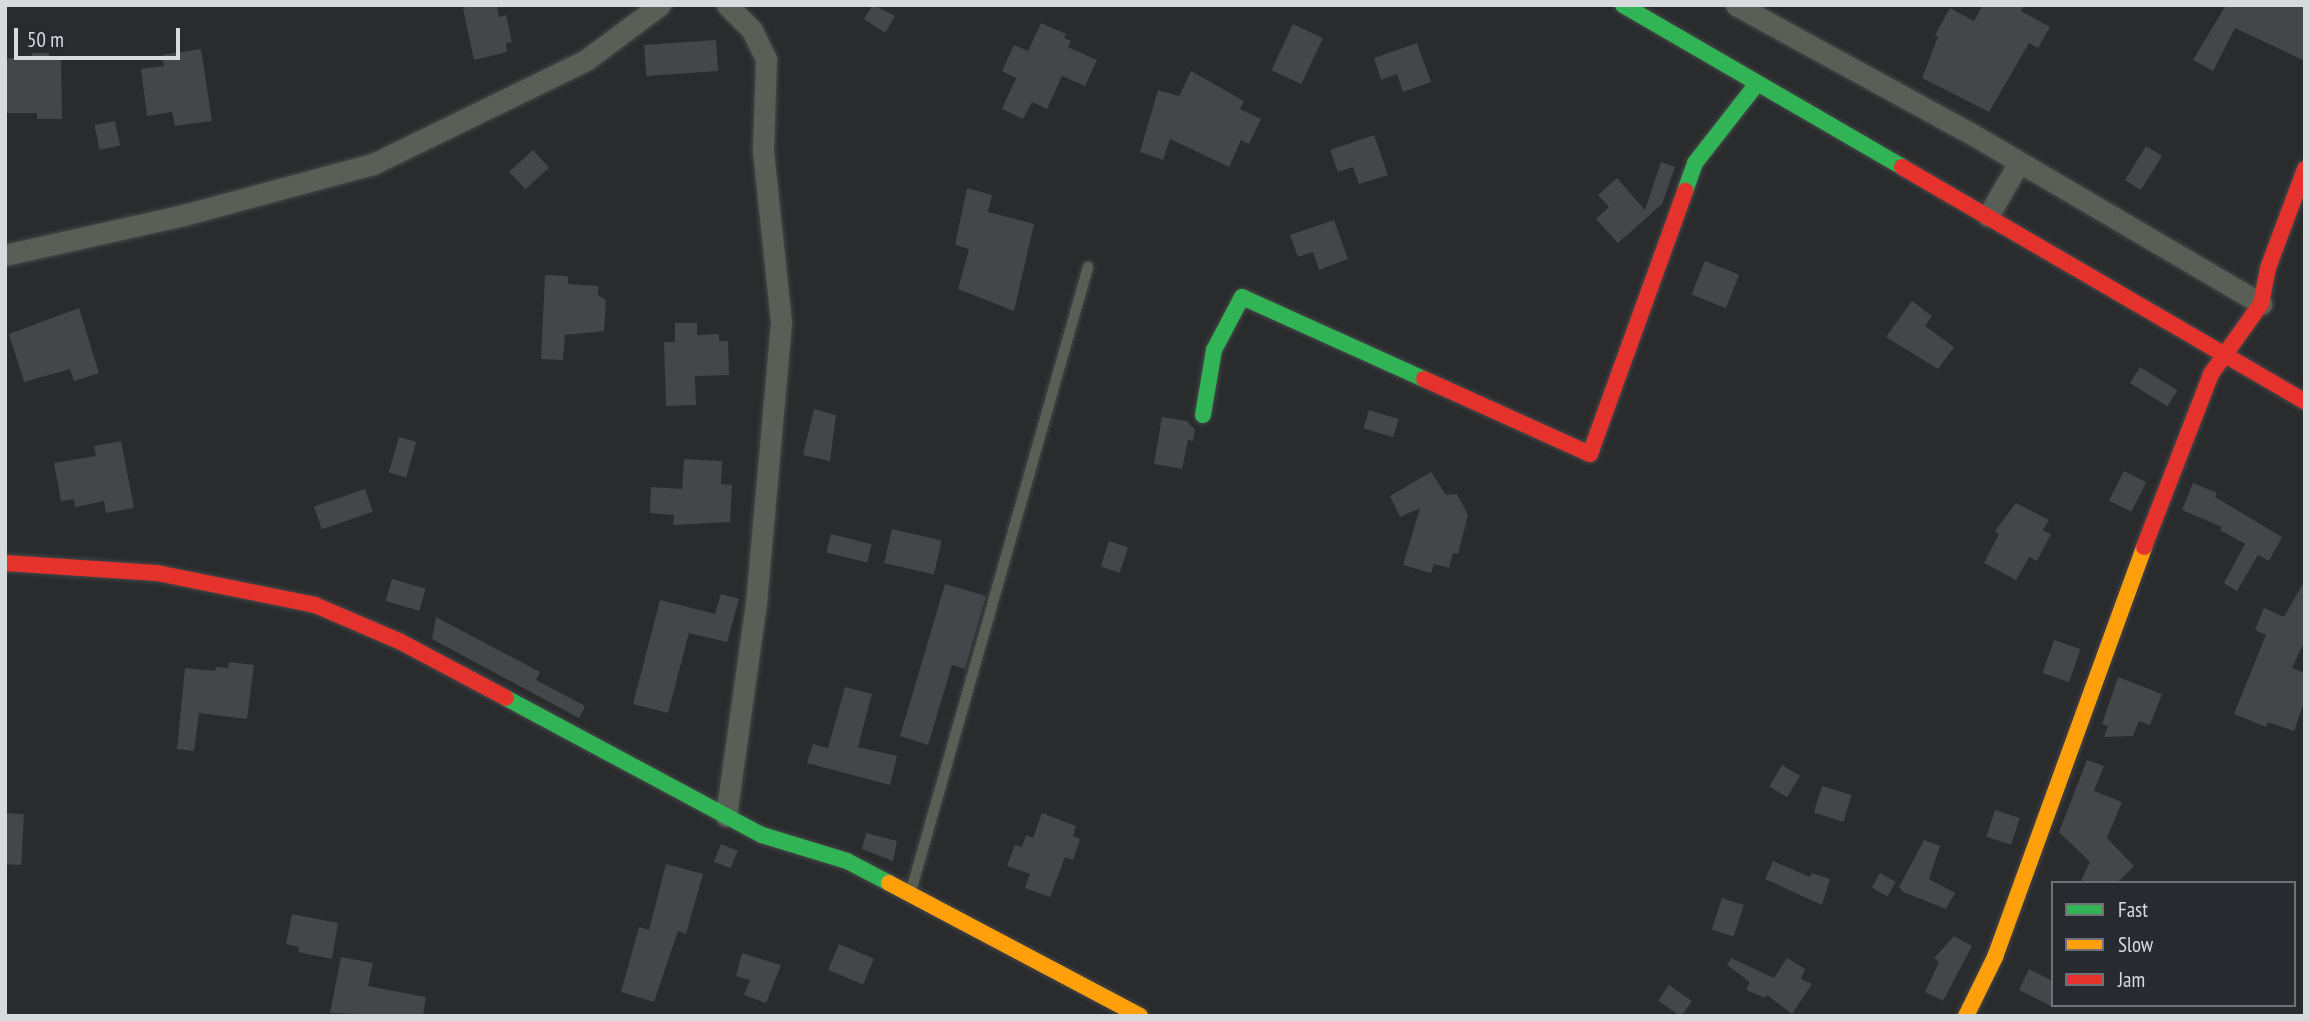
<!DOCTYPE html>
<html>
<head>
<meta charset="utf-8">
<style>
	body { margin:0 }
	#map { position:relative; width:2310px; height:1021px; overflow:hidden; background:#292b2d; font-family:"PT Sans Narrow",sans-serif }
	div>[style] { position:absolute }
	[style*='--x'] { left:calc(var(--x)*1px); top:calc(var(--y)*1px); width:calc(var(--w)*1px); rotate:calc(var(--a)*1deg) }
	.building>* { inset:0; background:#454649; transform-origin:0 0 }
	.roads { filter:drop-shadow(0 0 2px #464748) drop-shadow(0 0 2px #464748) }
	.lane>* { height:10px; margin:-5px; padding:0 5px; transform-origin:5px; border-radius:5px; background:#595e56 }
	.street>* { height:21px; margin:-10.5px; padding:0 10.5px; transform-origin:10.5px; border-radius:10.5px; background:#595e56 }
	.fast>* { height:16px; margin:-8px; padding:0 8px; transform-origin:8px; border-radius:8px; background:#30b455 }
	.slow>* { height:16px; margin:-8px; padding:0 8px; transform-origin:8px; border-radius:8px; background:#ff9f0a }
	.jam>* { height:16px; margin:-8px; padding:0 8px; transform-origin:8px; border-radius:8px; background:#e5322d }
	span { translate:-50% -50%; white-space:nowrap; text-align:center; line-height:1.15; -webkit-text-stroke:7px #272a2f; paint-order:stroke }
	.frame { position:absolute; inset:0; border:7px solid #d8dbde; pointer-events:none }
	.legend { position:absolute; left:2051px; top:881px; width:245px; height:126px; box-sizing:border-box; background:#272a2f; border:2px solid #6e7175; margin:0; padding:9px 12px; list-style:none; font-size:21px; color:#d8dbde }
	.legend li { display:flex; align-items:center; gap:14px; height:35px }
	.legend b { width:35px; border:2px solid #6e7175 }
	.scale { position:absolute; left:14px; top:28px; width:166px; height:32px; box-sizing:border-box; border:4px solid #d8dbde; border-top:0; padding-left:9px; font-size:21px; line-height:24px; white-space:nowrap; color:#d8dbde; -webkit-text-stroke:5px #272a2f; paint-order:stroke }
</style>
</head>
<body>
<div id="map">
	<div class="building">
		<i style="clip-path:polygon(467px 5px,497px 5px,499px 17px,506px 15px,512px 42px,506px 43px,507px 52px,474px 60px,463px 9px)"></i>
		<i style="clip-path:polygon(873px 5px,895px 16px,885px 33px,864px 19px)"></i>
		<i style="clip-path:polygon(1983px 5px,2024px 5px,2021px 11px,2050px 27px,2038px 48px,2029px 43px,1989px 112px,1922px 78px,1938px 37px,1935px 35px,1950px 8px,1974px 21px)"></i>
		<i style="clip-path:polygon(2226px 5px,2305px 5px,2305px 61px,2235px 28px,2213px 71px,2193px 60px)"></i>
		<i style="clip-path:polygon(1041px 23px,1066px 34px,1064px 38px,1071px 41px,1068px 47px,1097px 60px,1085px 86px,1062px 76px,1047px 109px,1032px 102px,1023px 119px,1002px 109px,1016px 78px,1002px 71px,1014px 45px,1028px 51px)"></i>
		<i style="left:1293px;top:24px;width:33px;height:51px;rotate:25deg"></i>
		<i style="left:716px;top:40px;width:31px;height:72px;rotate:86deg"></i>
		<i style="clip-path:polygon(1417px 43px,1431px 82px,1403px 92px,1397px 74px,1381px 80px,1374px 58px)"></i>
		<i style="clip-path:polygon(201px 49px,212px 121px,175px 126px,172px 112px,147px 116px,141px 69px,164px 66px,162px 55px)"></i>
		<i style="clip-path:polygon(32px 53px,49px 53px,49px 60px,61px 60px,62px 119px,37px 119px,37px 113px,5px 113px,5px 58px,32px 58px)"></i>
		<i style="clip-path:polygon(1191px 71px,1244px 101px,1240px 109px,1261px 119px,1249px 144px,1241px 140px,1229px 167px,1170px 139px,1163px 160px,1140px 152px,1158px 90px,1179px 96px)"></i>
		<i style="left:115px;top:121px;width:25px;height:21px;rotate:78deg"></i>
		<i style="clip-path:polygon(1374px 135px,1388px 175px,1359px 184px,1353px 167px,1338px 172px,1330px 150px)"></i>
		<i style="left:2146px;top:146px;width:19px;height:40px;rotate:32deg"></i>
		<i style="left:533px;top:150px;width:24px;height:32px;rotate:48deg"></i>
		<i style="clip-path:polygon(1661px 162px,1675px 167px,1662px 204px,1618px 243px,1596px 219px,1609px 207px,1598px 195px,1617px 178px,1645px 210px)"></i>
		<i style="clip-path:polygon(967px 188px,992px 195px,988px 212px,1034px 224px,1014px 311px,958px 289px,969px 249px,955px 245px)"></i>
		<i style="clip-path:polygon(1334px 220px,1348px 259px,1319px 270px,1313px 252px,1298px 257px,1290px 235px)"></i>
		<i style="left:1705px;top:261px;width:37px;height:36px;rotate:22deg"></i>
		<i style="clip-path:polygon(545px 275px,568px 276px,568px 284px,598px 286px,598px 295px,606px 300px,604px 331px,565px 335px,563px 360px,541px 359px)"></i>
		<i style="clip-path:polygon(1912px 301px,1932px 316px,1925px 326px,1954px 347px,1938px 369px,1886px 337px)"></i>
		<i style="clip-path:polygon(79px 308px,99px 373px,74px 381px,70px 369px,24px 382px,9px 334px)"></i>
		<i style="clip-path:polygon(675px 323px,697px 323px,697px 335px,719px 334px,719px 341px,728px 341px,729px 375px,695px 376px,696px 405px,666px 406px,664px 342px,675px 342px)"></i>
		<i style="left:2140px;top:367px;width:44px;height:19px;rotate:32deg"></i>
		<i style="clip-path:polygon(814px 409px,836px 415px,830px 461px,803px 455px)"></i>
		<i style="left:1369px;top:410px;width:31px;height:19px;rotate:17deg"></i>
		<i style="clip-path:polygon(1162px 417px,1187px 421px,1195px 430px,1193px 441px,1188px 440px,1182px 469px,1154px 464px)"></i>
		<i style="left:399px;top:437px;width:18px;height:37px;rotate:16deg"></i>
		<i style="clip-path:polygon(121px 441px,134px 508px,106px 513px,104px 501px,75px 507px,74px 499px,61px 501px,54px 463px,96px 456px,94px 446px)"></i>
		<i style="clip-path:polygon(684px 459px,722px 461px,721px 484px,732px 485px,730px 522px,673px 525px,674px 515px,650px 513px,651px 487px,682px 489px)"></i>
		<i style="left:2124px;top:471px;width:25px;height:33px;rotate:27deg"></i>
		<i style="clip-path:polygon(1431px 472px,1446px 495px,1457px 494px,1468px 515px,1458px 554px,1453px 553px,1449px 568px,1434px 564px,1431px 573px,1403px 565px,1420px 508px,1400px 517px,1390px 496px)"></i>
		<i style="clip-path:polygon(2193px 483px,2217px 493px,2215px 497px,2282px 537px,2269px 561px,2258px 555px,2237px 591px,2224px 583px,2245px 544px,2220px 530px,2222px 527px,2182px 510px)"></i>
		<i style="left:365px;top:489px;width:24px;height:54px;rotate:71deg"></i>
		<i style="clip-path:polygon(2016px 503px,2049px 520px,2043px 530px,2051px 534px,2037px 561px,2029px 557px,2016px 580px,1984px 563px,1999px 534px,1995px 531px)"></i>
		<i style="left:892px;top:529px;width:51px;height:35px;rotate:13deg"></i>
		<i style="left:831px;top:534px;width:42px;height:19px;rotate:14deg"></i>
		<i style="left:1109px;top:541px;width:20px;height:27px;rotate:18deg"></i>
		<i style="left:392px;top:579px;width:35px;height:23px;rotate:16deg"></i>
		<i style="clip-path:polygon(2305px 580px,2305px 640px,2292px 668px,2305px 673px,2305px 700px,2294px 731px,2268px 722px,2266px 727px,2234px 714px,2266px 635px,2255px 630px,2264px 608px,2284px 617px)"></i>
		<i style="clip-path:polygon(945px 584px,986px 596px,965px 669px,952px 665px,928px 745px,900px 736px)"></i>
		<i style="clip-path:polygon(721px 594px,739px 599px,727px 642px,689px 633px,668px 713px,633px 704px,660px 600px,715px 614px)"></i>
		<i style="clip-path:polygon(436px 617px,540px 672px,536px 680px,585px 706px,579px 718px,432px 639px)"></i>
		<i style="left:2054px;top:640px;width:28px;height:35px;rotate:19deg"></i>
		<i style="clip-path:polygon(229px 662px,254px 665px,247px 719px,199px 713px,194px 751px,177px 749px,185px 668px,215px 671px,216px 667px,228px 668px)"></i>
		<i style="clip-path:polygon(2118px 677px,2162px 694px,2150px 725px,2139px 721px,2133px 736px,2104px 737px,2108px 726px,2102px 724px)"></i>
		<i style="clip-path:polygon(845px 687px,872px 694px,858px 747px,897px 756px,890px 785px,807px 763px,813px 744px,828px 748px)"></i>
		<i style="clip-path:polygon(2087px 760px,2104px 766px,2094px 791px,2122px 802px,2107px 838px,2134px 866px,2117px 883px,2080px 883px,2090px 862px,2059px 832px)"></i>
		<i style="left:1782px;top:765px;width:21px;height:25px;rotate:31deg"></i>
		<i style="left:1822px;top:786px;width:31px;height:28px;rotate:17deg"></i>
		<i style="left:1995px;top:810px;width:26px;height:28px;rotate:18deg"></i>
		<i style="left:5px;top:813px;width:19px;height:51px;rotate:3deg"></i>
		<i style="clip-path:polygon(1042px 813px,1076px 826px,1073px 836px,1080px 839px,1073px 860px,1065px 857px,1050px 897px,1025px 888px,1030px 874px,1007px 866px,1015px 845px,1022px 847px,1026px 835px,1033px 838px)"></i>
		<i style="clip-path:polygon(866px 833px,897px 841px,893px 861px,862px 849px)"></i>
		<i style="clip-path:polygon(1924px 840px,1940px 846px,1929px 879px,1955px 893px,1946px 909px,1903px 892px,1899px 887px)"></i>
		<i style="left:721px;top:844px;width:18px;height:19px;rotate:22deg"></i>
		<i style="clip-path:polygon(1773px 861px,1810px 877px,1812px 873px,1830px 879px,1822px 905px,1765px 879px)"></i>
		<i style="clip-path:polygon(666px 864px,703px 874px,686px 934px,678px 931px,654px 1002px,621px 992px,639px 927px,649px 930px)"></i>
		<i style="left:1880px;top:873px;width:18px;height:17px;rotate:29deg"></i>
		<i style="left:1722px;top:898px;width:23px;height:33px;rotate:18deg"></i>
		<i style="clip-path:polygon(292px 914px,338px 923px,332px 959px,298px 952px,299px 947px,286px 944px)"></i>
		<i style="clip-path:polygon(1954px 936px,1972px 946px,1943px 1001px,1925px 992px,1939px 962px,1934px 958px)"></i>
		<i style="left:839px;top:944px;width:38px;height:28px;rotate:23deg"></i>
		<i style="clip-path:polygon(742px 953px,781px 965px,766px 1003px,744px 995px,750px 980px,736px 976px)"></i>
		<i style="clip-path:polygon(341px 957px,373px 963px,368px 986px,426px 997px,423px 1016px,330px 1013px)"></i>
		<i style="clip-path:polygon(1731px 958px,1774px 978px,1787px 958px,1805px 969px,1801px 979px,1812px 984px,1792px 1014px,1767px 995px,1765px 998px,1746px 990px,1750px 982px,1727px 965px)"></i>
		<i style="clip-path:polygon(2029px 969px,2053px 981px,2053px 1007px,2019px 990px)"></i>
		<i style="left:1669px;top:985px;width:28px;height:19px;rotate:35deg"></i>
	</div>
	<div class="roads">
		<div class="lane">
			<i style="--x:911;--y:891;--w:649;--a:-74.16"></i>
		</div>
		<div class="street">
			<i style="--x:1736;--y:5;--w:267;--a:28.7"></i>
			<i style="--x:1970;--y:133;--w:338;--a:30.4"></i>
			<i style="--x:1988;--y:216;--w:62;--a:-60.1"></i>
			<i style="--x:5;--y:255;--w:183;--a:-12.6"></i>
			<i style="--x:184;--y:215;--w:196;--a:-15.1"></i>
			<i style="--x:373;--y:164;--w:237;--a:-26"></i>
			<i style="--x:586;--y:60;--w:92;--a:-36.6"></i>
			<i style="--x:726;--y:816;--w:215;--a:-82"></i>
			<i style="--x:756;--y:603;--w:282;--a:-84.9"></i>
			<i style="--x:781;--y:322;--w:172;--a:-96"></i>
			<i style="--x:763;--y:151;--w:92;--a:-88.1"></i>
			<i style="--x:766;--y:59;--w:32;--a:-116"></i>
			<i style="--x:752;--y:30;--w:35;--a:-135"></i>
		</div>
		<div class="fast">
			<i style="--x:1623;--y:5;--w:323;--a:30.1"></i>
			<i style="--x:1685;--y:191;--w:30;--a:-70"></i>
			<i style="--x:1695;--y:163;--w:99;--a:-52"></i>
			<i style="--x:1203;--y:415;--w:66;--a:-80.4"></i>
			<i style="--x:1214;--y:350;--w:60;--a:-62.2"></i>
			<i style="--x:1242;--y:297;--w:200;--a:24.3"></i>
			<i style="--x:506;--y:698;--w:290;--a:28.2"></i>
			<i style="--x:762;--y:835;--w:89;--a:17"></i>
			<i style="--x:847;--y:861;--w:47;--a:27.6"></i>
		</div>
		<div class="slow">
			<i style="--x:889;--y:883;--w:284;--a:27.9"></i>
			<i style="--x:1966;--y:1016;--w:66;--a:-63.8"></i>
			<i style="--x:1995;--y:957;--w:436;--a:-70"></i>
		</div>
		<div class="jam">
			<i style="--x:1902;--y:167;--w:467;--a:30.2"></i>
			<i style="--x:1424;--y:379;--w:182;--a:24.3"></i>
			<i style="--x:1590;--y:454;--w:280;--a:-70.1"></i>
			<i style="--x:2144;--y:547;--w:186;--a:-68.8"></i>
			<i style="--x:2211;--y:374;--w:86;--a:-54.5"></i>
			<i style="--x:2261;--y:304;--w:37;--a:-79"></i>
			<i style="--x:2268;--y:268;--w:106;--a:-69.5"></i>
			<i style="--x:5;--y:563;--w:152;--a:3.8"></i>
			<i style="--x:157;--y:573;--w:161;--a:11.4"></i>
			<i style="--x:315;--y:605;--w:91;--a:23.2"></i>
			<i style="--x:399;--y:641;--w:121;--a:28"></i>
		</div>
	</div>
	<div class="frame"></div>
	<ul class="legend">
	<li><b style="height:9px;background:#30b455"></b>Fast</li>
	<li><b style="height:9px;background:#ff9f0a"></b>Slow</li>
	<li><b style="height:9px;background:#e5322d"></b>Jam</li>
	</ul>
	<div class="scale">50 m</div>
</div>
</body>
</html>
